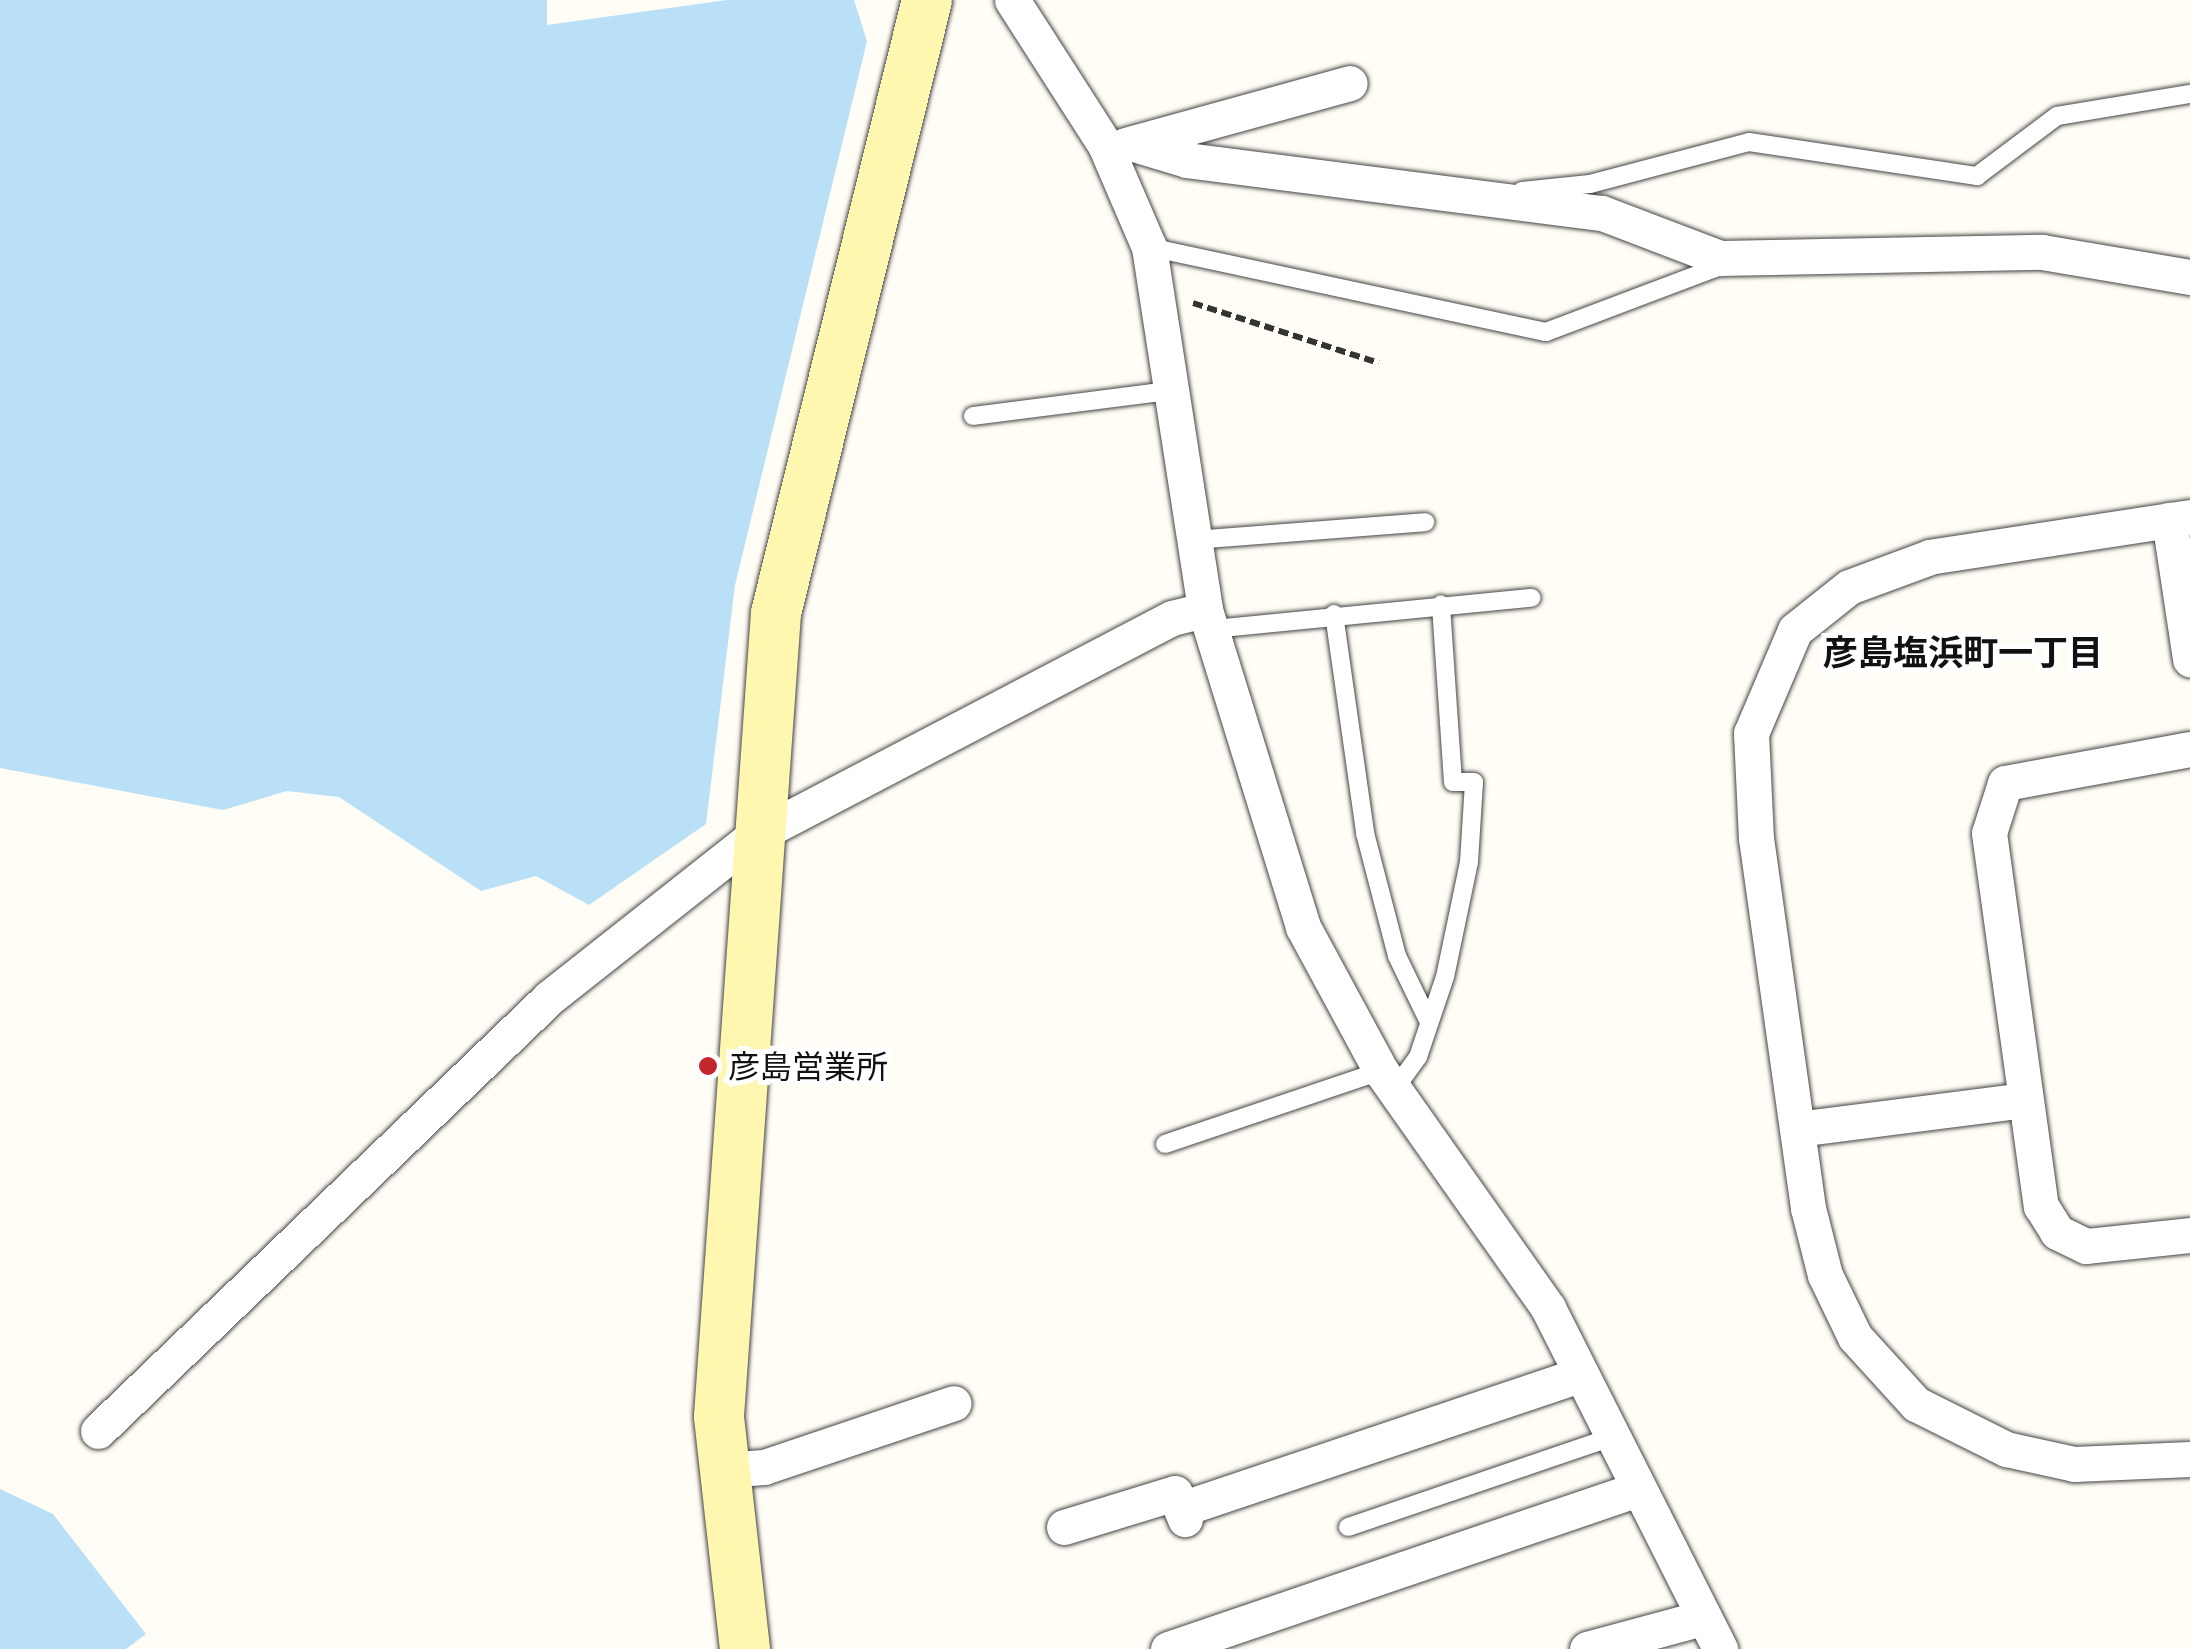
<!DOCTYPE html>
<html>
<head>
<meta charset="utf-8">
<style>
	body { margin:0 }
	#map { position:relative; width:2190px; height:1649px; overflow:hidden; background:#fffdf5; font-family:"Noto Serif","Noto Sans JP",serif }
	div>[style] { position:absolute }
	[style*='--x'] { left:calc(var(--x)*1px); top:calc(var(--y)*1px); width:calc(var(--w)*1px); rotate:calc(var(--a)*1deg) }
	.water>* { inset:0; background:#b9e0f7 }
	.path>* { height:6px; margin-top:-3px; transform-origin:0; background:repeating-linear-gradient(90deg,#333 0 10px,transparent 0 15px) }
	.roads { filter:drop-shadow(0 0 2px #444) drop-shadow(0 0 2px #444) }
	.lane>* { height:18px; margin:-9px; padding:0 9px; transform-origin:9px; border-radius:9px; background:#fff }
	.street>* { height:35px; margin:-17.5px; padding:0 17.5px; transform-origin:17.5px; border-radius:17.5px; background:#fff }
	.secondary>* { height:50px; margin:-25px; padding:0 25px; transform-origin:25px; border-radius:25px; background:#fff6b0 }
	.dots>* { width:28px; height:28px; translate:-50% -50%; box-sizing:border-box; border:5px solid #fff; border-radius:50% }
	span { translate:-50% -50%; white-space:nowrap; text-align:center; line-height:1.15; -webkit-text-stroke:10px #fff; paint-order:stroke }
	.poi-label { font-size:32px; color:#111 }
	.left { translate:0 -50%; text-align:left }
	.neighbourhood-label { font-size:35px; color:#111; font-weight:700 }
</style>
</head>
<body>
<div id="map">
	<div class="water">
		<i style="clip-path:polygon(0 0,547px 0,547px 25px,727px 0,854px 0,867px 41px,735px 585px,706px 824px,589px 905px,536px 876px,481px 891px,339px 797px,287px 791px,223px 810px,0 768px)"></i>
		<i style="clip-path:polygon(0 1489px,53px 1514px,146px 1634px,126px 1649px,0 1649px)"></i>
	</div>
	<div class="path">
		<i style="--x:1193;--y:303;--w:195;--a:17.9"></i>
	</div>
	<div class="roads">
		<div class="lane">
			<i style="--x:1522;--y:191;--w:68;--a:-5.9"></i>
			<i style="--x:1590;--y:184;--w:164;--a:-14.8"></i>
			<i style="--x:1749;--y:142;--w:231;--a:8.5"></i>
			<i style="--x:1977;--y:176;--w:100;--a:-36.9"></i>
			<i style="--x:2057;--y:116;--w:135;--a:-9.4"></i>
			<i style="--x:1149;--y:247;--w:406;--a:12.1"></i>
			<i style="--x:1546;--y:332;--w:192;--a:-20.7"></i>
			<i style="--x:973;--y:416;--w:196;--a:-7.3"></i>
			<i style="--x:1193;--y:540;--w:233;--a:-4.4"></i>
			<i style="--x:1334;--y:614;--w:221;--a:81.9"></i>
			<i style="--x:1365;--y:833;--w:127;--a:75.4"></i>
			<i style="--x:1397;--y:956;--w:71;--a:64.2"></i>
			<i style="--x:1213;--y:629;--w:320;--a:-5.6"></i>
			<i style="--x:1394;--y:1090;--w:41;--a:-54"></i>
			<i style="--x:1418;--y:1057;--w:84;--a:-71.4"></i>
			<i style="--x:1445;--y:977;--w:117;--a:-78.2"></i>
			<i style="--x:1469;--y:862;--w:80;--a:-86.4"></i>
			<i style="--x:1474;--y:782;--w:21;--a:180"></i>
			<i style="--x:1453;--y:782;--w:178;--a:-93.9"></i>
			<i style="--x:1165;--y:1144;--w:228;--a:-18.7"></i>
			<i style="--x:1348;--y:1527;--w:277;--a:-18.8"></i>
		</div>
		<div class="street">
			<i style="--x:1012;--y:0;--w:172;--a:57.3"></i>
			<i style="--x:1105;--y:145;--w:111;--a:66.7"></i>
			<i style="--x:1149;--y:247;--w:367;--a:81.2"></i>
			<i style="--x:1205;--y:610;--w:332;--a:72.8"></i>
			<i style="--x:1303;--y:927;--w:164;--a:61.6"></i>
			<i style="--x:1381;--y:1071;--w:290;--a:54.8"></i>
			<i style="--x:1548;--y:1308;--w:382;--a:63.2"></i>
			<i style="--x:1125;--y:145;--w:233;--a:-15.4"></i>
			<i style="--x:1137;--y:145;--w:52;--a:16.7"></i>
			<i style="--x:1187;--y:160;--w:418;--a:7.3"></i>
			<i style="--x:1602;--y:213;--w:126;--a:20.9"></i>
			<i style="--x:1720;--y:258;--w:322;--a:-1.1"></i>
			<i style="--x:2042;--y:252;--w:150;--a:9.6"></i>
			<i style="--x:2190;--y:517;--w:263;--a:171.3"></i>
			<i style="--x:1930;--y:557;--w:86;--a:159.7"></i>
			<i style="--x:1849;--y:587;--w:69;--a:141.5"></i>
			<i style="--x:1795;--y:630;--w:112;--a:113.1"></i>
			<i style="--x:1751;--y:733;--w:105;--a:87.3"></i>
			<i style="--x:1756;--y:838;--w:374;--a:82"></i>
			<i style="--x:1808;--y:1208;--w:69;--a:75.8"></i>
			<i style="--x:1825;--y:1275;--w:69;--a:64.2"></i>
			<i style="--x:1855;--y:1337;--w:91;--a:47.7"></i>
			<i style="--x:1916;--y:1404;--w:101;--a:26.6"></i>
			<i style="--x:2006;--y:1449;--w:70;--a:12.4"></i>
			<i style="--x:2074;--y:1464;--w:116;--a:-2.5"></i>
			<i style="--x:2169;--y:520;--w:141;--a:81.4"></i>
			<i style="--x:2190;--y:749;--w:188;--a:169.6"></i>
			<i style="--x:2005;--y:783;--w:52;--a:107.7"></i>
			<i style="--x:1989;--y:833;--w:377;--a:82.1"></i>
			<i style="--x:2041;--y:1206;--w:31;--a:58"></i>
			<i style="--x:2057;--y:1232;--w:32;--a:26"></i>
			<i style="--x:2086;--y:1246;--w:105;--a:-6"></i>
			<i style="--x:1798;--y:1129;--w:228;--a:-7.3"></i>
			<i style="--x:98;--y:1431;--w:625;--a:-43.83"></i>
			<i style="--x:549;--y:998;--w:260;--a:-38.3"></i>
			<i style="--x:753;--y:837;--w:473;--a:-27.6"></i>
			<i style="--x:1172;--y:618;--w:34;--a:-14"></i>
			<i style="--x:722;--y:1470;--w:42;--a:-4.1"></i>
			<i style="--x:764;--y:1467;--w:200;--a:-18.6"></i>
			<i style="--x:1181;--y:1509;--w:422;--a:-18.6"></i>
			<i style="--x:1064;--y:1527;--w:116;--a:-17"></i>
			<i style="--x:1175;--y:1493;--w:28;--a:69"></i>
			<i style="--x:1168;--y:1649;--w:492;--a:-18.8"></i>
			<i style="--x:1587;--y:1649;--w:119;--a:-15.1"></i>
		</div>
		<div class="secondary">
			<i style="--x:745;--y:1649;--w:234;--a:-96.4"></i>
			<i style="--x:719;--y:1416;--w:805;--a:-85.94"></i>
			<i style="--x:776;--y:613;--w:631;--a:-76.16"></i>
		</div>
	</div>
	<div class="dots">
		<i style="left:708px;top:1066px;background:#c4262e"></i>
	</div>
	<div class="poi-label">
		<span class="left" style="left:728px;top:1066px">彦島営業所</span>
	</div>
	<div class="neighbourhood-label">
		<span style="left:1963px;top:652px">彦島塩浜町一丁目</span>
	</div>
</div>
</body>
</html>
